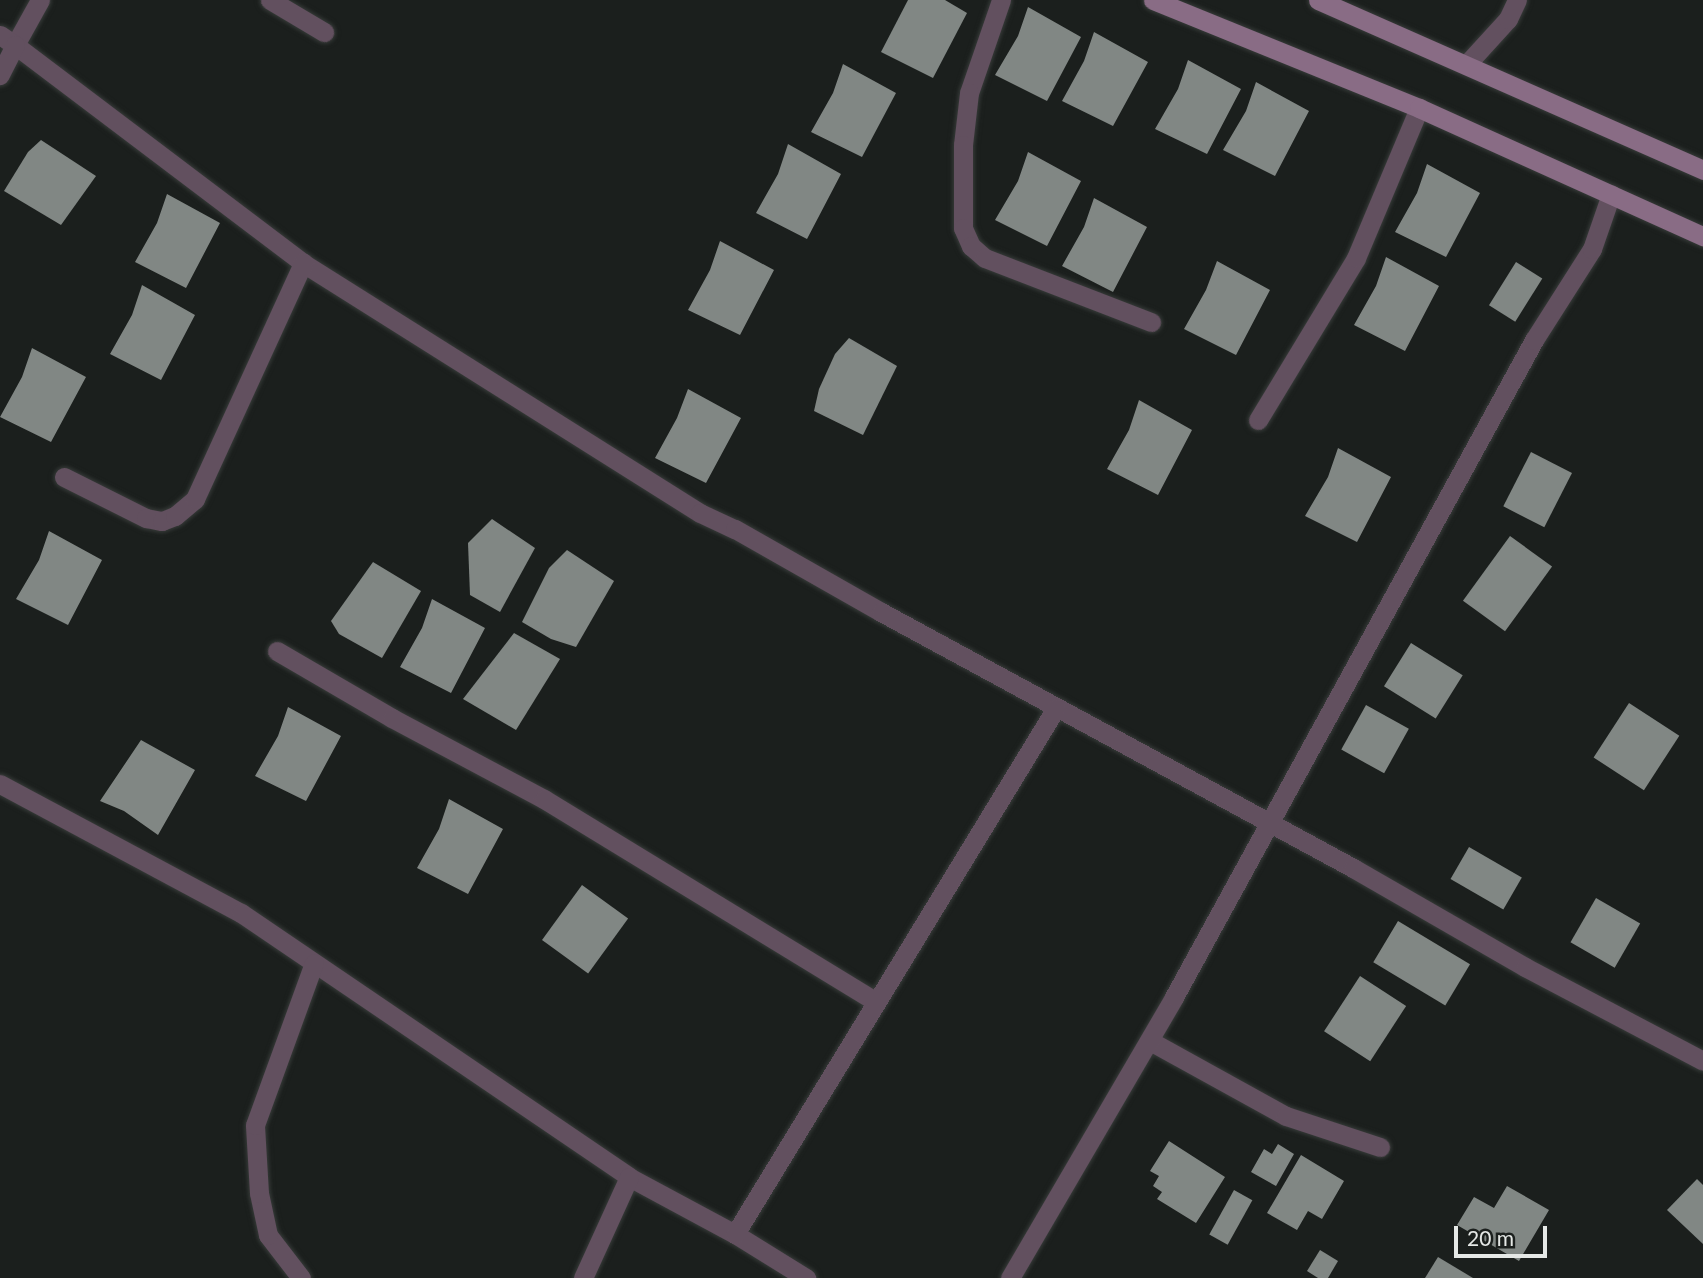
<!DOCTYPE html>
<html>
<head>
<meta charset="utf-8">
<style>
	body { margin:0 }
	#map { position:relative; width:1703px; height:1278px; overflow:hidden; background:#1b1f1d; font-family:Lato,sans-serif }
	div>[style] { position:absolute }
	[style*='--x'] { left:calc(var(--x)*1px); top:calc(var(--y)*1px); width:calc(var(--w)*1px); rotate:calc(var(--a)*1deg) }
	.building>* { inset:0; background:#818784; transform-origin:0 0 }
	.roads { filter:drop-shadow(0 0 2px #373b39) drop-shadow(0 0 2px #373b39) }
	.minor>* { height:19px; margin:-9.5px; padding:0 9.5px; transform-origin:9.5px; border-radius:9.5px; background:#62505f }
	.secondary>* { height:19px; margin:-9.5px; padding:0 9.5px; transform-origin:9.5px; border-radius:9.5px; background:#896c85 }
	span { translate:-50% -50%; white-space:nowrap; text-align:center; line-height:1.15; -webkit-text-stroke:7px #1b1f1d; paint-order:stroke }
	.scale { position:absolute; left:1454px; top:1226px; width:93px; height:32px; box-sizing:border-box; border:4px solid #e5e8e6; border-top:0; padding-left:9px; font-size:21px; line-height:24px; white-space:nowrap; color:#e5e8e6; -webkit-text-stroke:5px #1b1f1d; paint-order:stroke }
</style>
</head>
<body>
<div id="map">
	<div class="building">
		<i style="clip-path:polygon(908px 0,945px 0,967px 13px,933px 78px,881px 52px)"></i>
		<i style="clip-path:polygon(1028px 7px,1081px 37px,1047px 101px,995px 75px,1018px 36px)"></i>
		<i style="clip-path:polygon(1094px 32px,1148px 62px,1113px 126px,1062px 101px,1084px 61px)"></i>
		<i style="clip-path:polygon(1188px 60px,1241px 89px,1207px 154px,1155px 129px,1178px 89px)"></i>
		<i style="clip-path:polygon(843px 64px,896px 93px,862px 157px,811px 132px,833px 93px)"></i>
		<i style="clip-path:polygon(1256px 82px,1309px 111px,1275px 176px,1223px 150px,1246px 111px)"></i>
		<i style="clip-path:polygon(41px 140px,96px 176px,61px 225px,4px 191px,28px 152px)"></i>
		<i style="clip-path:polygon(788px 144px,841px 174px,807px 239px,756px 213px,778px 174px)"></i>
		<i style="clip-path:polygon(1028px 152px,1081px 181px,1047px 246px,995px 220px,1018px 181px)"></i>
		<i style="clip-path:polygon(1427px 164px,1480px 193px,1446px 257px,1395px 232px,1417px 193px)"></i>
		<i style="clip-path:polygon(167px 194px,220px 223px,186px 288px,135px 262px,157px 223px)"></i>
		<i style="clip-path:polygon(1094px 198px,1147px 227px,1113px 292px,1062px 266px,1084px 227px)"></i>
		<i style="clip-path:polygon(720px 241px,774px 270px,740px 335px,688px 310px,710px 270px)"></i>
		<i style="clip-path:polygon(1386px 257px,1439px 286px,1405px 351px,1354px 325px,1376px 286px)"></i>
		<i style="clip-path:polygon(1217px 261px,1270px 290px,1236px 355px,1184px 329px,1206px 290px)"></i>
		<i style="left:1516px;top:262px;width:31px;height:51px;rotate:32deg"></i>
		<i style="clip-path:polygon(142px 285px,195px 315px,161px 380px,110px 354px,132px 315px)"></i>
		<i style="clip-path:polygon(849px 338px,897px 366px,863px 435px,814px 411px,819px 389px,835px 354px)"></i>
		<i style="clip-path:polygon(32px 348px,86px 377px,51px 442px,0 417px,22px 377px)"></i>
		<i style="clip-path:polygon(688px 389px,741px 418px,706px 483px,655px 458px,677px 418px)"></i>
		<i style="clip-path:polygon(1139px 400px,1192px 430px,1158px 495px,1107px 469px,1129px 430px)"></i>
		<i style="clip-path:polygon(1338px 448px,1391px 477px,1357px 542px,1305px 516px,1328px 477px)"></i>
		<i style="left:1531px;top:452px;width:46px;height:61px;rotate:27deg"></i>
		<i style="clip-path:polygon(492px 519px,535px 548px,500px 612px,470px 595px,468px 543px)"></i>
		<i style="clip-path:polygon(49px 531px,102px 560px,68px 625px,16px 599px,39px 560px)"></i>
		<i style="left:1510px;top:536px;width:52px;height:80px;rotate:36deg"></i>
		<i style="clip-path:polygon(567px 550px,614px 581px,576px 647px,551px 639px,522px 622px,549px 568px)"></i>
		<i style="clip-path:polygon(373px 562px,421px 591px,382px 658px,339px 634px,331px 621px)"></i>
		<i style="clip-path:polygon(432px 599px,485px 628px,451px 693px,400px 667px,422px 628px)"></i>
		<i style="clip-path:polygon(514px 633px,560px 659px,516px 730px,463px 699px)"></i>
		<i style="left:1411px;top:643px;width:61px;height:51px;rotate:32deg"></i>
		<i style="left:1629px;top:703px;width:60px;height:65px;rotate:33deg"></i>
		<i style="left:1366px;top:705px;width:49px;height:51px;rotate:29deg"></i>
		<i style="clip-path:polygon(288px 707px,341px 736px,306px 801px,255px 776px,278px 736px)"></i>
		<i style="clip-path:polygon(141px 740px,195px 770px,158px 835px,124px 811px,100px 801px)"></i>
		<i style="clip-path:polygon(449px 799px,503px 829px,468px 894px,417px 868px,439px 829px)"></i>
		<i style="left:1469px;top:847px;width:61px;height:37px;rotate:30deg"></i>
		<i style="left:582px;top:885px;width:57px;height:68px;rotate:36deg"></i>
		<i style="left:1596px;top:898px;width:51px;height:51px;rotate:30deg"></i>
		<i style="left:1398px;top:921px;width:84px;height:48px;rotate:31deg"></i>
		<i style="left:1360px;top:976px;width:55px;height:66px;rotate:33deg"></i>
		<i style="clip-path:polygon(1169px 1141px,1225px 1177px,1196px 1223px,1157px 1199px,1162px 1192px,1153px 1186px,1159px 1176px,1150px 1171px)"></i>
		<i style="clip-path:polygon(1278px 1144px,1294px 1154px,1276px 1186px,1251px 1172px,1264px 1149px,1272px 1154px)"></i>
		<i style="clip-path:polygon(1301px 1155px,1344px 1181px,1322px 1219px,1308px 1211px,1297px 1230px,1267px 1213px)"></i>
		<i style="clip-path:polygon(1697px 1179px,1703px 1185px,1703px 1244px,1667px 1210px)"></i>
		<i style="clip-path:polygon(1507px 1186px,1549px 1210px,1519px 1261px,1457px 1225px,1474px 1197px,1494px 1208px)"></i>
		<i style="left:1234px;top:1190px;width:21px;height:51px;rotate:29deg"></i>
		<i style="clip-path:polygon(1320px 1250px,1338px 1261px,1328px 1278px,1318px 1278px,1307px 1271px)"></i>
		<i style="clip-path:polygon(1438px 1257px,1473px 1278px,1425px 1278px)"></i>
	</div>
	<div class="roads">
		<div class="minor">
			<i style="--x:40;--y:0;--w:51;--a:119.1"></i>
			<i style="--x:15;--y:45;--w:361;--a:37.1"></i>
			<i style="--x:303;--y:263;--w:469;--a:32.2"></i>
			<i style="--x:700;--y:513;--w:38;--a:25"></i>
			<i style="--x:735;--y:529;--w:168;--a:29.6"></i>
			<i style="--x:881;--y:612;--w:537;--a:28.47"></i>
			<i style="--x:1353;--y:868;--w:198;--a:29.9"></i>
			<i style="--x:1525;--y:967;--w:201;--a:27.8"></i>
			<i style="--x:270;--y:0;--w:63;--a:30.7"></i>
			<i style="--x:1001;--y:0;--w:98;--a:109"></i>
			<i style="--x:969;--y:93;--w:52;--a:96.6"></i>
			<i style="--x:963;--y:145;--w:83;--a:90"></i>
			<i style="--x:963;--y:228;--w:20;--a:66"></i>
			<i style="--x:971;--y:246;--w:18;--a:41"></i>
			<i style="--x:985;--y:258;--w:178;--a:21.1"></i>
			<i style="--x:0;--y:35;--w:18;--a:34"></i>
			<i style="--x:15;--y:45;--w:34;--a:117"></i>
			<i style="--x:1466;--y:65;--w:62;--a:-47.6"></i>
			<i style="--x:1508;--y:19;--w:21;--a:-65"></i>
			<i style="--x:1258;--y:420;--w:189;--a:-58.8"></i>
			<i style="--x:1356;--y:258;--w:163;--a:-67.2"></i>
			<i style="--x:64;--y:477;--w:92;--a:26.6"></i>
			<i style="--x:146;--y:518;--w:16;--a:11"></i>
			<i style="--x:162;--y:521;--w:14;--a:-21"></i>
			<i style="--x:175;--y:516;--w:26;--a:-40"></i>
			<i style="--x:195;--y:499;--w:260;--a:-65.4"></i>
			<i style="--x:277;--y:651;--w:133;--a:30.2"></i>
			<i style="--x:392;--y:718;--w:172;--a:28.1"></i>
			<i style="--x:544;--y:799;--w:388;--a:31.4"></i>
			<i style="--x:0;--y:784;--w:273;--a:28.2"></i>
			<i style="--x:241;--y:913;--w:469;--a:34.2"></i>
			<i style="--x:629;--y:1177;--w:120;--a:28.3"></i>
			<i style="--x:735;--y:1234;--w:84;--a:31.8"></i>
			<i style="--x:1150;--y:1041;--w:155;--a:28.9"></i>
			<i style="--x:1286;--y:1116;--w:99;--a:18.3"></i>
			<i style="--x:735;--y:1234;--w:616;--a:-58.61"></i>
			<i style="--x:301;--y:1278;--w:54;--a:-127.5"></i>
			<i style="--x:268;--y:1235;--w:43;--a:-102.1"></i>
			<i style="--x:259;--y:1193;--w:68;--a:-93.4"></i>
			<i style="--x:255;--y:1125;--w:172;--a:-70"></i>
			<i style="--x:583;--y:1278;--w:111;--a:-65.5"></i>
			<i style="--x:1010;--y:1278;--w:325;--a:-59.7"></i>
			<i style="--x:1174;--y:997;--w:749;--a:-61.28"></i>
			<i style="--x:1534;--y:340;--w:108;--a:-57.5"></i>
			<i style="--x:1592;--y:249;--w:58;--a:-70.9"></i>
		</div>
		<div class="secondary">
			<i style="--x:1153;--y:0;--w:287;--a:22.1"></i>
			<i style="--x:1419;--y:108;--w:312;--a:24.3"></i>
			<i style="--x:1318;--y:0;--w:421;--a:23.8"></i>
		</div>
	</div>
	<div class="scale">20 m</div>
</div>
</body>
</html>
